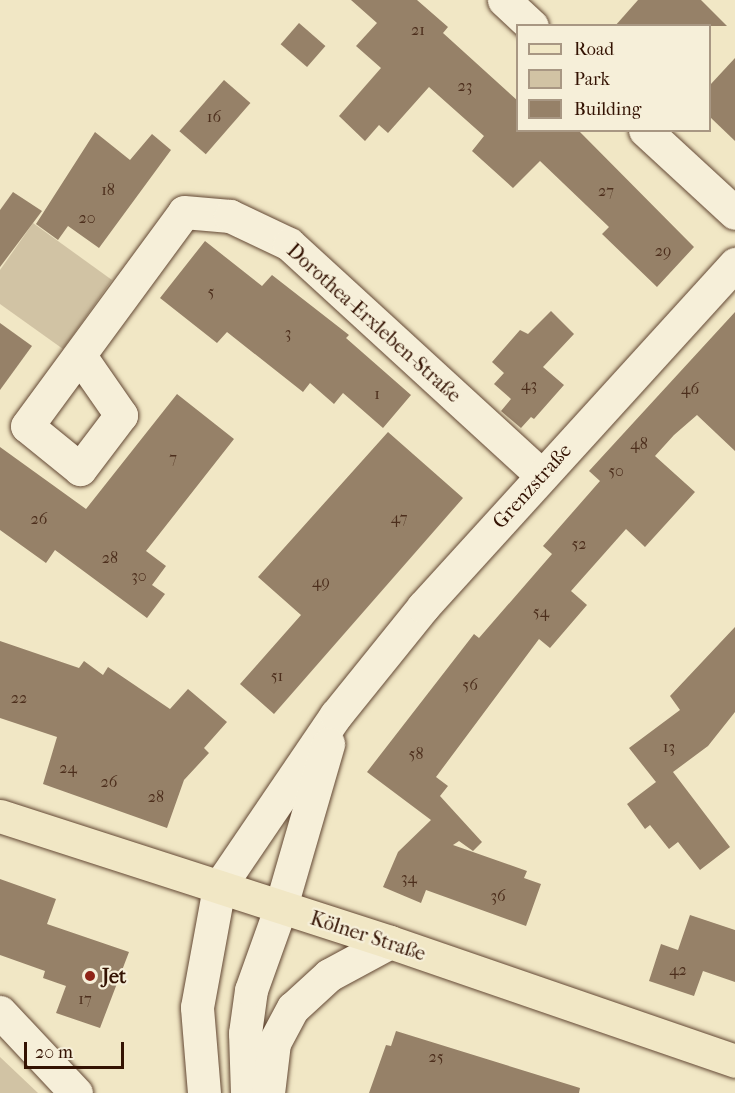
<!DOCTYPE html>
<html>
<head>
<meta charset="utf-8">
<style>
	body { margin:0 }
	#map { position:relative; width:735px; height:1093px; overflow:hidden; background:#f1e7c5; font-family:"IM FELL French Canon",serif }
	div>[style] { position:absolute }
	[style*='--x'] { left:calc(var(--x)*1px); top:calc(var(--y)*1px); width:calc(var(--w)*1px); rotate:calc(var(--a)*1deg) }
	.green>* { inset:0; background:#d1c3a4 }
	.building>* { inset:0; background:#968168; transform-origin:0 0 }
	.roads { filter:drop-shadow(0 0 2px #634834) drop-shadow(0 0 2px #634834) }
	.minor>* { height:33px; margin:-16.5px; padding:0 16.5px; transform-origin:16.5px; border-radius:16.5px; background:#f6efd9 }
	.secondary>* { height:33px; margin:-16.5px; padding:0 16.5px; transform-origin:16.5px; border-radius:16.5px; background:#f6efd9 }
	.primary>* { height:33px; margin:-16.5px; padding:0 16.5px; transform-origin:16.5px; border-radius:16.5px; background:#f1e7c5 }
	.dots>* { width:16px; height:16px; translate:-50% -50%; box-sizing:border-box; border:3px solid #f6efd9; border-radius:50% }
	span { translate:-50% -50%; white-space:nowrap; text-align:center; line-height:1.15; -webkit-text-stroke:4.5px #f6efd9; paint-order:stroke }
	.number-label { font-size:16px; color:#4c2e1c }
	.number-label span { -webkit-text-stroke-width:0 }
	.street-label { font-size:20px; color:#341303 }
	.poi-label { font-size:20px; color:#341303; font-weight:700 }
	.left { translate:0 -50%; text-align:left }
	.legend { position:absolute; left:516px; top:24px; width:195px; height:108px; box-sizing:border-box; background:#f6efd9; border:2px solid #a89783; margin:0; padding:8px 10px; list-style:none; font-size:18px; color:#341303 }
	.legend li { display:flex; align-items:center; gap:12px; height:30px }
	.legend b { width:30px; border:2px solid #a89783 }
	.scale { position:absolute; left:24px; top:1042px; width:100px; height:27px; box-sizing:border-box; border:3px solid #341303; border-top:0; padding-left:8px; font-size:18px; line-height:21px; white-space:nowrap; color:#341303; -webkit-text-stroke:4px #f6efd9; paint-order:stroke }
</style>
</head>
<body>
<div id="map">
	<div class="green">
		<i style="clip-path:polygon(33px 223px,112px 280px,63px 349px,0 304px,0 270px)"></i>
		<i style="clip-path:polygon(0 1057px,38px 1093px,0 1093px)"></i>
	</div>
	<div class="building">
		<i style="clip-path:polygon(351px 0,417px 0,448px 27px,443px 33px,518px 101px,518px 130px,578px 130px,694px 247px,657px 287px,602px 234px,609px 227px,540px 161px,513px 188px,472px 151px,484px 136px,429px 87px,388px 133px,379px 125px,365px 141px,339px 116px,381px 68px,356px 46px,377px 23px)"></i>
		<i style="clip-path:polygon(638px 0,701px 0,727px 26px,615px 26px)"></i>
		<i style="left:299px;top:23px;width:35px;height:28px;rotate:41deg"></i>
		<i style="clip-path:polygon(735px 58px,735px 141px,710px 117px,710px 85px)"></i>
		<i style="left:224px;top:80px;width:35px;height:68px;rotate:41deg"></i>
		<i style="clip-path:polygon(95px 132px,130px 160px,152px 134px,171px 150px,99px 248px,68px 226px,58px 240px,36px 224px)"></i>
		<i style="clip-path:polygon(13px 192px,42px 211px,0 267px,0 210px)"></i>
		<i style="clip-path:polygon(205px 241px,262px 286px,272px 275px,349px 335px,346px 338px,411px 395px,383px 428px,343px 393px,334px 404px,310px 383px,303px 392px,227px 332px,217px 343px,160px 298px)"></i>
		<i style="clip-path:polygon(551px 311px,574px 334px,543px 367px,564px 385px,534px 419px,531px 417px,521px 428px,501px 411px,511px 399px,494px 384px,504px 373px,492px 362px,520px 330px,528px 334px)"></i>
		<i style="clip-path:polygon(735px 312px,735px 451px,697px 415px,674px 435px,655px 456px,695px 492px,645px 547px,626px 529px,571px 591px,587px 605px,550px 648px,539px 639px,436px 777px,448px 786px,440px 796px,482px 842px,473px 851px,459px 841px,453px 845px,527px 871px,524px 878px,541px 884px,526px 926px,426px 890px,421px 903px,383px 887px,398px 852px,431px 820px,367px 772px,474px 634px,479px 638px,552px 554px,543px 546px,600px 481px,589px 471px)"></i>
		<i style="clip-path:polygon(0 323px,32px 346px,0 390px)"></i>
		<i style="clip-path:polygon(177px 394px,234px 439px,146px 551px,166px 566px,152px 585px,165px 594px,147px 618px,55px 550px,46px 563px,0 530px,0 447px,86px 509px)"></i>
		<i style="clip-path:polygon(388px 432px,463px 498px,274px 714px,240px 684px,301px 615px,258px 577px)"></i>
		<i style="clip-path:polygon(735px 627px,735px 712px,708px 746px,673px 772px,730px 847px,700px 870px,678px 842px,669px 849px,650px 825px,645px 829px,627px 804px,656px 782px,629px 748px,680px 710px,670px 696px)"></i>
		<i style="clip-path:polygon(0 641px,79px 668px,84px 661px,103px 675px,108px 667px,170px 709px,188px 689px,227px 722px,204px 748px,209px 753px,184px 780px,167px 828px,43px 784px,57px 737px,0 718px)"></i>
		<i style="clip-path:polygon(0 879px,56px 899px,47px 924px,129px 952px,100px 1028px,56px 1013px,66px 986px,43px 978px,45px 971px,0 955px)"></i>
		<i style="clip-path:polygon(690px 915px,735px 930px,735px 982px,703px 971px,694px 996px,649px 981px,661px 944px,678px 950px)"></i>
		<i style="clip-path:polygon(396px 1031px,580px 1088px,579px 1093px,369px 1093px,386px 1045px,391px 1046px)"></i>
	</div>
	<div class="roads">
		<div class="minor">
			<i style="--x:504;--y:0;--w:38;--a:43"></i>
			<i style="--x:645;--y:130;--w:122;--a:42.7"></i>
			<i style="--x:80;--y:356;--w:72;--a:55.2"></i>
			<i style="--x:121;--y:415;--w:68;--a:127.2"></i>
			<i style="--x:80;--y:469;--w:68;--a:-140.9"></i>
			<i style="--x:27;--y:426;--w:265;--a:-53.7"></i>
			<i style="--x:184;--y:212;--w:46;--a:5"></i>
			<i style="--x:230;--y:216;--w:65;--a:25.4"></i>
			<i style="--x:289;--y:244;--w:342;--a:42.5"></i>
			<i style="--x:219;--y:887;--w:208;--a:-55.8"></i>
			<i style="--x:336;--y:715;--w:139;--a:-51.1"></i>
			<i style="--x:423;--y:607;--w:464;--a:-47.7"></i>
			<i style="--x:281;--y:906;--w:169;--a:-73.8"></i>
			<i style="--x:0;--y:1012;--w:111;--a:46.8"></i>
		</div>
		<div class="secondary">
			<i style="--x:204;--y:1093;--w:86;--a:-94.7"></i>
			<i style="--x:197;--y:1007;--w:122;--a:-79.6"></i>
			<i style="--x:247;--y:1093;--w:60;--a:-91.9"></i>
			<i style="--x:245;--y:1033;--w:43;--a:-82.1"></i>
			<i style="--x:251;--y:990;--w:89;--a:-70.3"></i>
			<i style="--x:268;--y:1093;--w:50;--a:-83.2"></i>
			<i style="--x:274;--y:1043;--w:40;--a:-62"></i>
			<i style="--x:293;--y:1008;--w:49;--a:-42.5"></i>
			<i style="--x:329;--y:975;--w:69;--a:-28.4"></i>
		</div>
		<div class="primary">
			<i style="--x:0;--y:816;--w:410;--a:17.9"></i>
			<i style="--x:390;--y:942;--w:365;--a:19"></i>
		</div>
	</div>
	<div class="dots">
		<i style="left:90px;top:976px;background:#8f2418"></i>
	</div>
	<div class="number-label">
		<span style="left:418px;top:30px">21</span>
		<span style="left:465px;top:86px">23</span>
		<span style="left:214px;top:117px">16</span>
		<span style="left:108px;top:190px">18</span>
		<span style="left:606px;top:191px">27</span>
		<span style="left:87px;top:218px">20</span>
		<span style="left:663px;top:251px">29</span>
		<span style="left:211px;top:292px">5</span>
		<span style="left:288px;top:333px">3</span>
		<span style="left:529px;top:385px">43</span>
		<span style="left:690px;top:389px">46</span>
		<span style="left:377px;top:394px">1</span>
		<span style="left:639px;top:444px">48</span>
		<span style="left:173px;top:458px">7</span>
		<span style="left:616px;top:471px">50</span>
		<span style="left:399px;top:518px">47</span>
		<span style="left:39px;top:519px">26</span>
		<span style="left:579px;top:544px">52</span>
		<span style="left:110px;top:558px">28</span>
		<span style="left:139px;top:576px">30</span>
		<span style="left:321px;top:582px">49</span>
		<span style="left:541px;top:612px">54</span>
		<span style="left:277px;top:676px">51</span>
		<span style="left:470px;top:685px">56</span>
		<span style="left:19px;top:698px">22</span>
		<span style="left:669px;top:747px">13</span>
		<span style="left:416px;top:754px">58</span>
		<span style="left:68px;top:768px">24</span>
		<span style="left:109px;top:782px">26</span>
		<span style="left:156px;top:797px">28</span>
		<span style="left:409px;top:878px">34</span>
		<span style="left:498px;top:896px">36</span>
		<span style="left:678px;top:970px">42</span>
		<span style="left:85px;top:999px">17</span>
		<span style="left:436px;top:1057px">25</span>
	</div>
	<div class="street-label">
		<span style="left:374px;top:323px;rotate:42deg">Dorothea-Erxleben-Straße</span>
		<span style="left:532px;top:486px;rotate:-48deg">Grenzstraße</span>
		<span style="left:368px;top:936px;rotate:18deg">Kölner Straße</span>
	</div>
	<div class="poi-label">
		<span class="left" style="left:102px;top:976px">Jet</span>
	</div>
	<ul class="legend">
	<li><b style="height:8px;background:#f1e7c5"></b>Road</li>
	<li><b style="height:16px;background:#d1c3a4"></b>Park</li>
	<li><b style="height:16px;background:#968168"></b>Building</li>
	</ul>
	<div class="scale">20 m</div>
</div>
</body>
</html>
